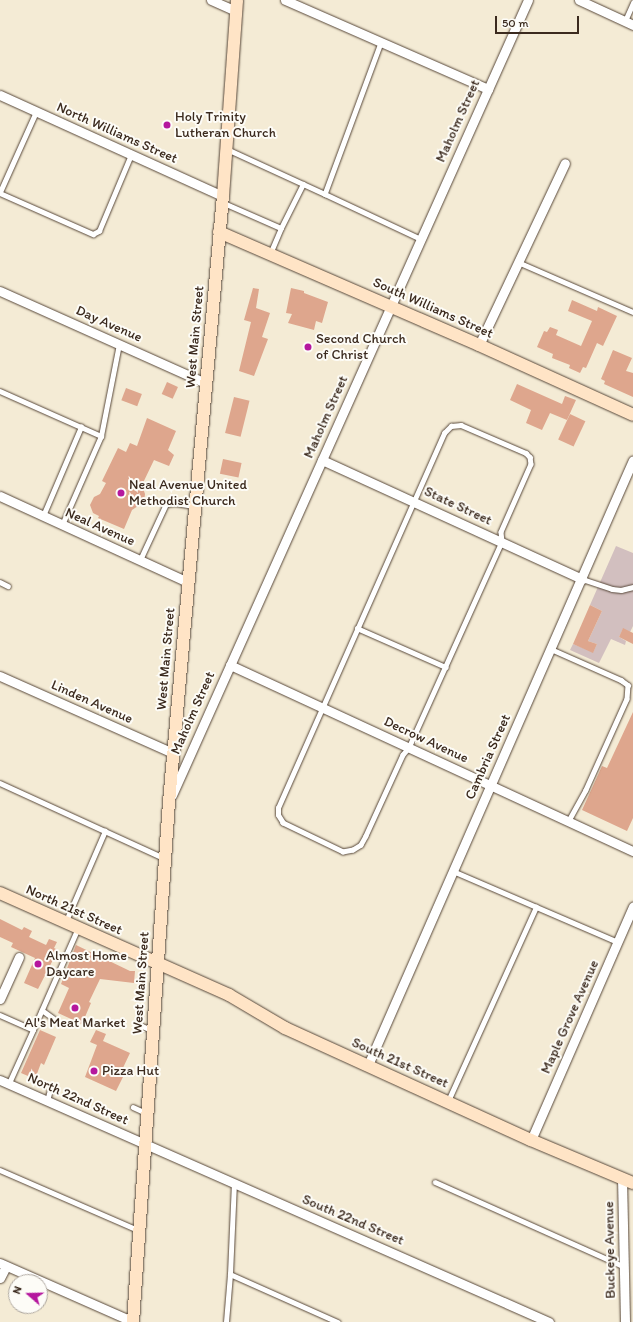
<!DOCTYPE html>
<html>
<head>
<meta charset="utf-8">
<style>
	body { margin:0 }
	#map { position:relative; width:633px; height:1322px; overflow:hidden; background:#f4ebd5; font-family:Itim,sans-serif }
	div>[style] { position:absolute }
	[style*='--x'] { left:calc(var(--x)*1px); top:calc(var(--y)*1px); width:calc(var(--w)*1px); rotate:calc(var(--a)*1deg) }
	.industrial>* { inset:0; background:#d2bfbf }
	.building>* { inset:0; background:#dea68d; transform-origin:0 0 }
	.roads { filter:drop-shadow(0 0 1px #574739) drop-shadow(0 0 1px #574739) }
	.lane>* { height:4.5px; margin:-2.25px; padding:0 2.25px; transform-origin:2.25px; border-radius:2.25px; background:#fff }
	.street>* { height:9px; margin:-4.5px; padding:0 4.5px; transform-origin:4.5px; border-radius:4.5px; background:#fff }
	.secondary>* { height:12px; margin:-6px; padding:0 6px; transform-origin:6px; border-radius:6px; background:#ffe4c6 }
	.dots>* { width:11px; height:11px; translate:-50% -50%; box-sizing:border-box; border:2px solid #fdfcf7; border-radius:50% }
	span { translate:-50% -50%; white-space:nowrap; text-align:center; line-height:1.15; -webkit-text-stroke:4px #fdfcf7; paint-order:stroke }
	.poi-label { font-size:14px; color:#3b2a1e }
	.left { translate:0 -50%; text-align:left }
	.street-label { font-size:14px; color:#3b2a1e }
	.north { position:absolute; left:8px; top:1274px; width:40px; height:40px; box-sizing:border-box; background:#fdfcf7; border:1px solid #afa8a0; border-radius:50%; rotate:290deg; font-size:11px; font-weight:700; line-height:16px; text-align:center; color:#3b2a1e }
	.north::after { content:''; display:block; margin:auto; width:14px; height:18px; background:#b5179e; clip-path:polygon(50% 0,100% 100%,50% 72%,0 100%) }
	.scale { position:absolute; left:495px; top:16px; width:84px; height:18px; box-sizing:border-box; border:2px solid #3b2a1e; border-top:0; padding-left:5px; font-size:12px; line-height:14px; white-space:nowrap; color:#3b2a1e; -webkit-text-stroke:3px #fdfcf7; paint-order:stroke }
</style>
</head>
<body>
<div id="map">
	<div class="industrial">
		<i style="clip-path:polygon(616px 546px,633px 553px,633px 626px,630px 632px,623px 629px,619px 637px,626px 641px,625px 645px,611px 639px,599px 663px,570px 650px,573px 644px,593px 652px,597px 644px,588px 641px,602px 611px,590px 605px)"></i>
	</div>
	<div class="building">
		<i style="clip-path:polygon(253px 288px,259px 289px,256px 308px,270px 313px,262px 337px,268px 339px,254px 376px,239px 371px,251px 322px,244px 320px)"></i>
		<i style="clip-path:polygon(291px 288px,304px 291px,304px 293px,328px 302px,322px 323px,316px 321px,314px 330px,288px 323px,292px 314px,286px 313px)"></i>
		<i style="clip-path:polygon(572px 300px,597px 311px,598px 307px,617px 316px,603px 346px,597px 343px,586px 368px,583px 367px,580px 373px,569px 368px,570px 365px,552px 358px,553px 354px,537px 347px,544px 331px,547px 332px,550px 327px,558px 330px,556px 335px,581px 346px,592px 321px,568px 311px)"></i>
		<i style="clip-path:polygon(613px 350px,632px 358px,626px 371px,633px 373px,633px 397px,604px 384px,605px 381px,601px 379px)"></i>
		<i style="left:167px;top:382px;width:12px;height:13px;rotate:24deg"></i>
		<i style="clip-path:polygon(517px 384px,562px 404px,565px 396px,576px 400px,567px 420px,550px 413px,542px 430px,526px 423px,531px 410px,510px 400px)"></i>
		<i style="left:126px;top:388px;width:17px;height:13px;rotate:21deg"></i>
		<i style="left:234px;top:397px;width:16px;height:37px;rotate:14deg"></i>
		<i style="left:570px;top:414px;width:17px;height:28px;rotate:25deg"></i>
		<i style="clip-path:polygon(147px 418px,176px 431px,168px 450px,174px 455px,169px 466px,154px 460px,142px 485px,145px 494px,144px 502px,132px 510px,124px 529px,98px 518px,99px 516px,93px 513px,90px 505px,94px 497px,100px 494px,106px 483px,102px 481px,118px 448px,126px 452px,130px 443px,137px 446px)"></i>
		<i style="left:223px;top:459px;width:19px;height:15px;rotate:12deg"></i>
		<i style="clip-path:polygon(590px 605px,602px 611px,588px 641px,597px 644px,593px 653px,573px 644px)"></i>
		<i style="clip-path:polygon(623px 628px,633px 633px,633px 644px,619px 637px)"></i>
		<i style="clip-path:polygon(633px 712px,633px 818px,627px 831px,582px 810px,602px 766px,607px 768px)"></i>
		<i style="clip-path:polygon(0 919px,22px 930px,24px 927px,32px 931px,29px 937px,46px 945px,49px 939px,57px 942px,54px 948px,58px 950px,38px 989px,24px 983px,35px 958px,11px 947px,13px 943px,0 937px)"></i>
		<i style="clip-path:polygon(76px 945px,130px 971px,135px 971px,134px 983px,100px 979px,89px 1002px,91px 1003px,82px 1024px,58px 1013px,69px 988px,61px 984px)"></i>
		<i style="clip-path:polygon(40px 1030px,56px 1037px,44px 1065px,41px 1063px,35px 1079px,21px 1073px)"></i>
		<i style="clip-path:polygon(96px 1030px,106px 1034px,103px 1041px,130px 1053px,121px 1072px,125px 1073px,116px 1091px,85px 1077px,97px 1045px,90px 1042px)"></i>
	</div>
	<div class="roads">
		<div class="lane">
			<i style="--x:625;--y:21;--w:20;--a:-66"></i>
			<i style="--x:381;--y:43;--w:161;--a:110.3"></i>
			<i style="--x:325;--y:194;--w:106;--a:25.1"></i>
			<i style="--x:227;--y:149;--w:108;--a:24.7"></i>
			<i style="--x:0;--y:192;--w:88;--a:-65.8"></i>
			<i style="--x:0;--y:193;--w:102;--a:23.8"></i>
			<i style="--x:93;--y:234;--w:7;--a:-27"></i>
			<i style="--x:99;--y:231;--w:82;--a:-67.2"></i>
			<i style="--x:224;--y:203;--w:62;--a:23.7"></i>
			<i style="--x:281;--y:228;--w:49;--a:-63.4"></i>
			<i style="--x:270;--y:254;--w:28;--a:-67"></i>
			<i style="--x:518;--y:262;--w:125;--a:23.5"></i>
			<i style="--x:0;--y:391;--w:111;--a:24"></i>
			<i style="--x:461;--y:425;--w:71;--a:23.3"></i>
			<i style="--x:526;--y:453;--w:6;--a:45"></i>
			<i style="--x:530;--y:457;--w:7;--a:82"></i>
			<i style="--x:531;--y:464;--w:74;--a:113.8"></i>
			<i style="--x:501;--y:532;--w:10;--a:84"></i>
			<i style="--x:502;--y:542;--w:226;--a:114.3"></i>
			<i style="--x:409;--y:748;--w:9;--a:131"></i>
			<i style="--x:403;--y:755;--w:89;--a:114.6"></i>
			<i style="--x:366;--y:836;--w:10;--a:119"></i>
			<i style="--x:361;--y:845;--w:9;--a:148"></i>
			<i style="--x:353;--y:850;--w:10;--a:169"></i>
			<i style="--x:343;--y:852;--w:67;--a:-154.2"></i>
			<i style="--x:283;--y:823;--w:9;--a:-122"></i>
			<i style="--x:278;--y:815;--w:7;--a:-90"></i>
			<i style="--x:278;--y:808;--w:410;--a:-66.1"></i>
			<i style="--x:444;--y:433;--w:10;--a:-45"></i>
			<i style="--x:451;--y:426;--w:10;--a:-6"></i>
			<i style="--x:43;--y:516;--w:97;--a:-66.9"></i>
			<i style="--x:62;--y:525;--w:97;--a:-66.3"></i>
			<i style="--x:101;--y:436;--w:94;--a:-78.9"></i>
			<i style="--x:140;--y:560;--w:62;--a:-65.1"></i>
			<i style="--x:166;--y:504;--w:9;--a:-6"></i>
			<i style="--x:175;--y:503;--w:19;--a:9"></i>
			<i style="--x:582;--y:579;--w:32;--a:18"></i>
			<i style="--x:612;--y:589;--w:9;--a:6"></i>
			<i style="--x:621;--y:590;--w:12;--a:-14"></i>
			<i style="--x:0;--y:582;--w:9;--a:27"></i>
			<i style="--x:357;--y:628;--w:97;--a:23.7"></i>
			<i style="--x:551;--y:649;--w:77;--a:23.9"></i>
			<i style="--x:621;--y:680;--w:9;--a:36"></i>
			<i style="--x:628;--y:685;--w:14;--a:94"></i>
			<i style="--x:627;--y:699;--w:100;--a:114.3"></i>
			<i style="--x:586;--y:790;--w:35;--a:119"></i>
			<i style="--x:0;--y:783;--w:180;--a:24.6"></i>
			<i style="--x:453;--y:871;--w:180;--a:23.3"></i>
			<i style="--x:66;--y:921;--w:98;--a:-66.6"></i>
			<i style="--x:42;--y:1010;--w:14;--a:36"></i>
			<i style="--x:0;--y:1015;--w:36;--a:24"></i>
			<i style="--x:33;--y:1030;--w:111;--a:-66.2"></i>
			<i style="--x:140;--y:1025;--w:12;--a:24"></i>
			<i style="--x:9;--y:1083;--w:58;--a:-65.6"></i>
			<i style="--x:47;--y:1101;--w:11;--a:-75"></i>
			<i style="--x:448;--y:1101;--w:213;--a:-65.6"></i>
			<i style="--x:133;--y:1107;--w:14;--a:25"></i>
			<i style="--x:0;--y:1170;--w:150;--a:23.5"></i>
			<i style="--x:435;--y:1182;--w:206;--a:24.1"></i>
			<i style="--x:230;--y:1274;--w:118;--a:24"></i>
			<i style="--x:226;--y:1322;--w:48;--a:-85.2"></i>
			<i style="--x:230;--y:1274;--w:90;--a:-87.5"></i>
		</div>
		<div class="street">
			<i style="--x:211;--y:0;--w:27;--a:24"></i>
			<i style="--x:285;--y:0;--w:222;--a:23.7"></i>
			<i style="--x:579;--y:0;--w:60;--a:24.8"></i>
			<i style="--x:0;--y:95;--w:245;--a:24.4"></i>
			<i style="--x:0;--y:291;--w:226;--a:24.1"></i>
			<i style="--x:479;--y:345;--w:201;--a:-64.7"></i>
			<i style="--x:322;--y:460;--w:286;--a:24.6"></i>
			<i style="--x:0;--y:496;--w:207;--a:24.6"></i>
			<i style="--x:230;--y:665;--w:444;--a:24.8"></i>
			<i style="--x:0;--y:676;--w:189;--a:24"></i>
			<i style="--x:172;--y:795;--w:871;--a:-65.88"></i>
			<i style="--x:0;--y:999;--w:46;--a:-65.7"></i>
			<i style="--x:368;--y:1065;--w:660;--a:-66.35"></i>
			<i style="--x:0;--y:1080;--w:600;--a:23.79"></i>
			<i style="--x:531;--y:1140;--w:255;--a:-66.4"></i>
			<i style="--x:622;--y:1178;--w:144;--a:88.8"></i>
			<i style="--x:0;--y:1263;--w:146;--a:23.8"></i>
			<i style="--x:0;--y:1278;--w:13;--a:-63"></i>
		</div>
		<div class="secondary">
			<i style="--x:219;--y:232;--w:283;--a:23.5"></i>
			<i style="--x:479;--y:345;--w:169;--a:24.4"></i>
			<i style="--x:0;--y:893;--w:251;--a:24"></i>
			<i style="--x:229;--y:995;--w:65;--a:30.5"></i>
			<i style="--x:285;--y:1028;--w:270;--a:24.5"></i>
			<i style="--x:531;--y:1140;--w:111;--a:22.9"></i>
			<i style="--x:133;--y:1322;--w:521;--a:-86.04"></i>
			<i style="--x:169;--y:802;--w:608;--a:-84.91"></i>
			<i style="--x:223;--y:196;--w:196;--a:-85.9"></i>
		</div>
	</div>
	<div class="dots">
		<i style="left:167px;top:125px;background:#b5179e"></i>
		<i style="left:308px;top:347px;background:#b5179e"></i>
		<i style="left:121px;top:493px;background:#b5179e"></i>
		<i style="left:38px;top:964px;background:#b5179e"></i>
		<i style="left:75px;top:1008px;background:#b5179e"></i>
		<i style="left:94px;top:1071px;background:#b5179e"></i>
	</div>
	<div class="poi-label">
		<span class="left" style="left:175px;top:125px">Holy Trinity<br>Lutheran Church</span>
		<span class="left" style="left:316px;top:347px">Second Church<br>of Christ</span>
		<span class="left" style="left:129px;top:493px">Neal Avenue United<br>Methodist Church</span>
		<span class="left" style="left:46px;top:964px">Almost Home<br>Daycare</span>
		<span style="left:75px;top:1023px">Al's Meat Market</span>
		<span class="left" style="left:102px;top:1071px">Pizza Hut</span>
	</div>
	<div class="street-label">
		<span style="left:458px;top:121px;rotate:-66deg">Maholm Street</span>
		<span style="left:117px;top:133px;rotate:24deg">North Williams Street</span>
		<span style="left:433px;top:308px;rotate:24deg">South Williams Street</span>
		<span style="left:109px;top:324px;rotate:24deg">Day Avenue</span>
		<span style="left:195px;top:337px;rotate:-85deg">West Main Street</span>
		<span style="left:326px;top:417px;rotate:-66deg">Maholm Street</span>
		<span style="left:458px;top:506px;rotate:25deg">State Street</span>
		<span style="left:100px;top:527px;rotate:24deg">Neal Avenue</span>
		<span style="left:166px;top:659px;rotate:-85deg">West Main Street</span>
		<span style="left:92px;top:702px;rotate:24deg">Linden Avenue</span>
		<span style="left:193px;top:713px;rotate:-66deg">Maholm Street</span>
		<span style="left:426px;top:740px;rotate:25deg">Decrow Avenue</span>
		<span style="left:488px;top:757px;rotate:-66deg">Cambria Street</span>
		<span style="left:74px;top:910px;rotate:24deg">North 21st Street</span>
		<span style="left:141px;top:983px;rotate:-86deg">West Main Street</span>
		<span style="left:570px;top:1017px;rotate:-66deg">Maple Grove Avenue</span>
		<span style="left:400px;top:1063px;rotate:24deg">South 21st Street</span>
		<span style="left:78px;top:1099px;rotate:24deg">North 22nd Street</span>
		<span style="left:353px;top:1220px;rotate:23deg">South 22nd Street</span>
		<span style="left:610px;top:1250px;rotate:-91deg">Buckeye Avenue</span>
	</div>
	<div class="north">N</div>
	<div class="scale">50 m</div>
</div>
</body>
</html>
